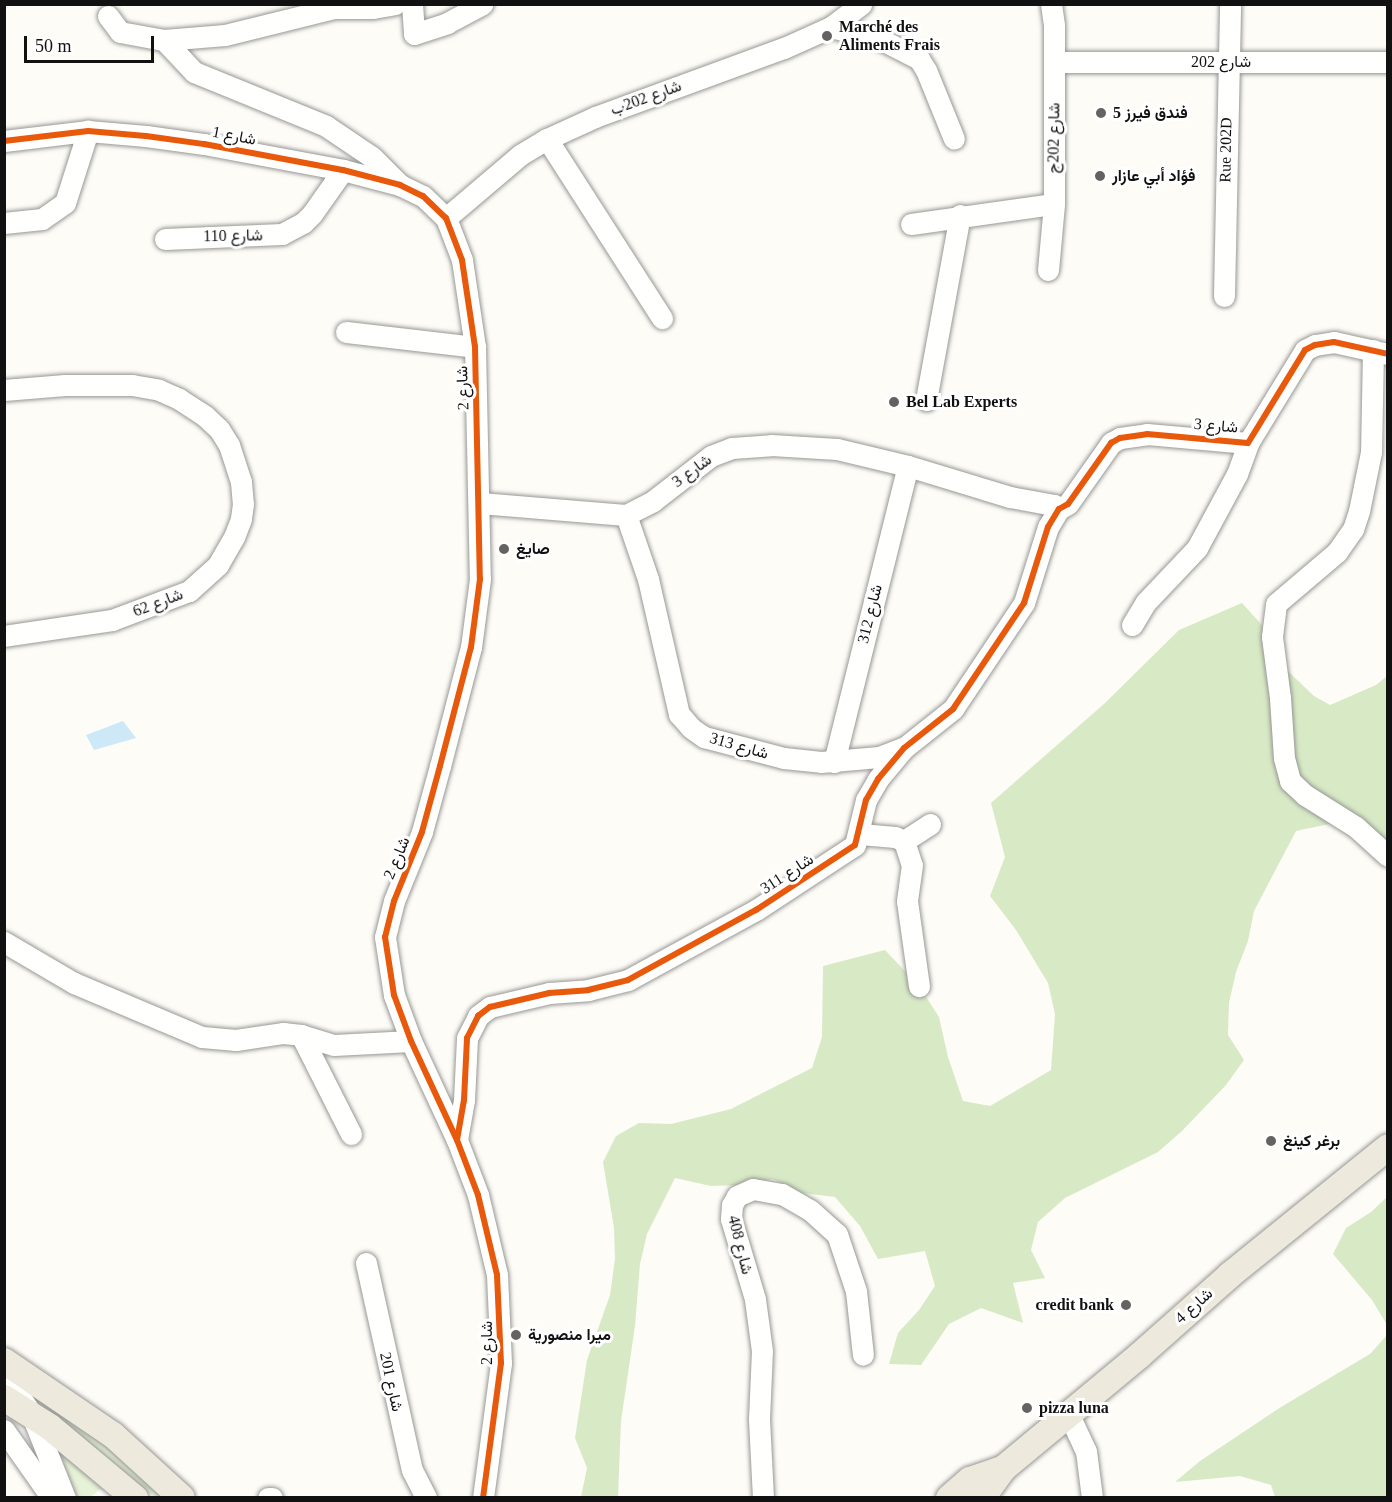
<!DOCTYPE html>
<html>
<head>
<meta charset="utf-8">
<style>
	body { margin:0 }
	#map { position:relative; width:1392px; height:1502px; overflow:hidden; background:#fdfcf7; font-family:"Times New Roman",Vazirmatn,serif }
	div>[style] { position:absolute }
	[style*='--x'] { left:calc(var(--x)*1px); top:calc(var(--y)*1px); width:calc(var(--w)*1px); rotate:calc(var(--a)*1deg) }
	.green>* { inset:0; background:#e7f3d7 }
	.forest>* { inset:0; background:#d8eac5 }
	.water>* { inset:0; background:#cde8f7 }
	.roads { filter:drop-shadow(0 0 2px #979795) drop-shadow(0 0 2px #979795) }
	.minor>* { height:21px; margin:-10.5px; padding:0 10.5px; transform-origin:10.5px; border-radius:10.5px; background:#fffffe }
	.major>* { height:26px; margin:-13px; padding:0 13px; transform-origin:13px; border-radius:13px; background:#ede9dc }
	.cycleway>* { height:6px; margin:-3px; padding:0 3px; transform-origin:3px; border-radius:3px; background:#e8590c }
	.dots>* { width:16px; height:16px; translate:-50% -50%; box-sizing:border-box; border:3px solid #fff; border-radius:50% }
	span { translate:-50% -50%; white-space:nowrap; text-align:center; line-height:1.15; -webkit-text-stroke:6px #fff; paint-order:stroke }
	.poi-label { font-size:16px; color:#111; font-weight:700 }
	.left { translate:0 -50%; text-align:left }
	.right { translate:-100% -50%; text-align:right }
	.street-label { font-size:16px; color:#111 }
	.frame { position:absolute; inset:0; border:6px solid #111; pointer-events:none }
	.scale { position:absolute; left:24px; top:36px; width:130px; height:27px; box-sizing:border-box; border:3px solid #111; border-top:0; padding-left:8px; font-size:18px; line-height:21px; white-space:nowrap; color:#111; -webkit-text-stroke:4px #fff; paint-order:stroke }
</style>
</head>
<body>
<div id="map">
	<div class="green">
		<i style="clip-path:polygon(9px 1366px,173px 1497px,154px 1497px,45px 1415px)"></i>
		<i style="clip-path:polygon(58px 1450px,110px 1489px,99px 1490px,91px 1497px,77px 1497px)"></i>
	</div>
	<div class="forest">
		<i style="clip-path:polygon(1242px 603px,1262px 625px,1271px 655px,1314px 696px,1330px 705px,1376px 685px,1387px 676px,1387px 866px,1366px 837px,1334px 823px,1296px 831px,1254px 911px,1248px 941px,1236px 972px,1229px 1003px,1228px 1035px,1244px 1060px,1226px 1085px,1182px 1131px,1158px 1152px,1065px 1198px,1038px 1222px,1031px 1250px,1045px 1278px,1013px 1283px,1023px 1323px,981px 1308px,949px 1324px,921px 1365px,889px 1364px,898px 1333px,919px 1310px,935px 1286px,925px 1251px,878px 1259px,860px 1226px,835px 1197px,802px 1193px,773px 1179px,742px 1185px,711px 1186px,675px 1178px,647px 1234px,640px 1264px,635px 1326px,621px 1421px,618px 1497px,581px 1497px,587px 1468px,575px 1438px,587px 1360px,610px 1295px,615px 1259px,614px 1228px,603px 1162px,616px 1136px,639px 1123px,671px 1124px,731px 1109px,812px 1068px,822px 1037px,823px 966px,885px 950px,919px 986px,939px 1017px,948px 1057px,963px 1101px,990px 1106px,1051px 1070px,1055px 1014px,1048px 983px,1016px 930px,990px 896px,1005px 857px,991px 803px,1105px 703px,1179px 630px)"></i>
		<i style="clip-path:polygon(1387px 1197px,1387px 1325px,1372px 1300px,1333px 1254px,1346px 1228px,1371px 1212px)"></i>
		<i style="clip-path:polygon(1387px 1335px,1387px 1497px,1275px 1497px,1271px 1485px,1240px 1476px,1175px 1482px,1200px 1461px,1281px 1407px,1370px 1354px)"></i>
	</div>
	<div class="water">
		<i style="clip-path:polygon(123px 721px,136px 738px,94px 750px,86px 735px)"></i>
	</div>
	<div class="roads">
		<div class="minor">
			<i style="--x:412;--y:4;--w:30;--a:86"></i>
			<i style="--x:414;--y:34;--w:35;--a:-18"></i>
			<i style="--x:447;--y:23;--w:40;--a:-28"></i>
			<i style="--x:108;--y:16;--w:20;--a:53"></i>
			<i style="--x:120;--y:32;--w:45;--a:10.3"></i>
			<i style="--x:164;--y:40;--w:44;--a:46.8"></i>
			<i style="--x:194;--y:72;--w:143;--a:22.2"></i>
			<i style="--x:326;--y:126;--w:55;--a:34"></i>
			<i style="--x:372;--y:157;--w:40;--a:45"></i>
			<i style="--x:831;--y:27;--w:53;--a:14.3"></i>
			<i style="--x:882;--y:40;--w:42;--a:27.2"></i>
			<i style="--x:919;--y:59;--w:13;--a:58"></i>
			<i style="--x:926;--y:70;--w:74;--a:67.9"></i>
			<i style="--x:164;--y:40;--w:61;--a:-4.7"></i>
			<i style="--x:225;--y:35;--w:112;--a:-13.9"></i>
			<i style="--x:334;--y:8;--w:39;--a:0"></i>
			<i style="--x:373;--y:8;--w:22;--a:-10"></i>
			<i style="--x:1054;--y:62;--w:334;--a:0"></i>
			<i style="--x:547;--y:139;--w:213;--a:57.3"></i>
			<i style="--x:4;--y:141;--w:85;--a:-6.8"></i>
			<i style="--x:88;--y:131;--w:58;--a:4.9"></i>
			<i style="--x:146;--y:136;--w:59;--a:7.9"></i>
			<i style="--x:204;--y:144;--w:141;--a:10.6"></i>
			<i style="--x:343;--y:170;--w:59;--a:14.7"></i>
			<i style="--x:400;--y:185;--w:25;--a:26"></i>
			<i style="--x:423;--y:196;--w:32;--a:44"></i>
			<i style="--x:446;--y:218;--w:45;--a:69.1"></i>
			<i style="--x:462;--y:260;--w:88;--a:81.5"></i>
			<i style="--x:475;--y:347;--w:232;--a:88.8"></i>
			<i style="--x:480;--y:579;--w:69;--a:97.5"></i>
			<i style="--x:471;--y:647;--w:123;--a:104.6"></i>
			<i style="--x:440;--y:766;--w:68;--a:105.3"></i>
			<i style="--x:422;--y:832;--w:74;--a:112.1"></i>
			<i style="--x:394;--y:901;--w:37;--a:104"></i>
			<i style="--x:385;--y:937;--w:59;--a:81.2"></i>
			<i style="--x:394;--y:995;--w:49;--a:69.7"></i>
			<i style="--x:411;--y:1041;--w:109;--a:65.1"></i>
			<i style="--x:457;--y:1140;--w:59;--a:69.1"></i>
			<i style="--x:478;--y:1195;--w:82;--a:76.6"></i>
			<i style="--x:497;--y:1275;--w:88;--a:87.4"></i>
			<i style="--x:501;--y:1363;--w:136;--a:97.6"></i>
			<i style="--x:446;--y:218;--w:97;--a:-40.4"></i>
			<i style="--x:520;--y:155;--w:31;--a:-31"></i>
			<i style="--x:547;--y:139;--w:53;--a:-24.6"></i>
			<i style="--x:595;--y:117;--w:201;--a:-20.1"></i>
			<i style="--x:784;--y:48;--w:51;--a:-24.1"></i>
			<i style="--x:831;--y:27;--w:38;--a:-37"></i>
			<i style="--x:4;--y:223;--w:38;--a:-6"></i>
			<i style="--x:42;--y:219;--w:28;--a:-35"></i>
			<i style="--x:65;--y:203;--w:76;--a:-72.3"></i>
			<i style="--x:911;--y:224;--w:144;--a:-8"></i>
			<i style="--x:165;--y:239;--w:117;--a:-2.4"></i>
			<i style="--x:282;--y:234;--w:24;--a:-28"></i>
			<i style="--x:303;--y:223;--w:13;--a:-45"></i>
			<i style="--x:312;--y:214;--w:54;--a:-54.8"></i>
			<i style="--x:1048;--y:270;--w:66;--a:-84.8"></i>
			<i style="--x:1054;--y:204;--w:179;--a:-90"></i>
			<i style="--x:1054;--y:25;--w:21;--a:-98"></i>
			<i style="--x:1224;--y:296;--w:292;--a:-88.8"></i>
			<i style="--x:346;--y:332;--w:130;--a:6.6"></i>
			<i style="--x:1373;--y:350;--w:102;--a:91.1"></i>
			<i style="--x:1371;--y:452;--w:60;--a:101.5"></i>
			<i style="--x:1359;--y:511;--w:19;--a:108"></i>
			<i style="--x:1353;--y:529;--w:28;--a:125"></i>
			<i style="--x:1337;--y:552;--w:80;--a:139.6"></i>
			<i style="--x:1276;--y:604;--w:33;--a:97"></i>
			<i style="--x:1272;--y:637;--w:62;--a:82.5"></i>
			<i style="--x:1280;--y:698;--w:60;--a:86.2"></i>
			<i style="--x:1284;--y:758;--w:24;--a:75"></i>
			<i style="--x:1290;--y:781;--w:21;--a:43"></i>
			<i style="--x:1305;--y:795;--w:60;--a:32.1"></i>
			<i style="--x:1356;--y:827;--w:43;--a:42.2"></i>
			<i style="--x:4;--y:390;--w:61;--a:-4.7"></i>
			<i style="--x:65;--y:385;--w:67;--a:0"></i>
			<i style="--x:132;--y:385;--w:27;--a:10"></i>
			<i style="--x:159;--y:390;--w:22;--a:24"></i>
			<i style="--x:179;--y:399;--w:31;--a:33"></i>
			<i style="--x:205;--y:416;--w:19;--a:43"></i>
			<i style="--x:219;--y:429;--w:19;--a:58"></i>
			<i style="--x:229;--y:445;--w:39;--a:72"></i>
			<i style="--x:241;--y:482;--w:22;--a:85"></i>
			<i style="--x:243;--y:504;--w:15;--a:98"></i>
			<i style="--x:241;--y:519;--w:19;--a:111"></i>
			<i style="--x:234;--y:537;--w:32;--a:120"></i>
			<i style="--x:218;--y:565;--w:39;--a:138"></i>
			<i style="--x:189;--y:591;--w:82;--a:159.4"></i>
			<i style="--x:112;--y:620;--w:109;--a:171.6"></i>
			<i style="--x:926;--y:400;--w:188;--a:-79.6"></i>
			<i style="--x:480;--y:503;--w:146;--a:4.7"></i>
			<i style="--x:626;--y:515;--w:30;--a:-27"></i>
			<i style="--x:653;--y:501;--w:73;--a:-37.8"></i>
			<i style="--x:711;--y:456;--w:22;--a:-21"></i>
			<i style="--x:732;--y:448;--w:39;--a:-4"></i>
			<i style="--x:771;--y:445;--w:66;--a:3.5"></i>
			<i style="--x:837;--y:449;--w:73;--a:13.5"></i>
			<i style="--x:908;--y:466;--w:107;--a:16.9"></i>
			<i style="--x:1010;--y:497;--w:45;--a:10.3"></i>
			<i style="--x:1054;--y:505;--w:6;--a:39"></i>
			<i style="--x:626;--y:515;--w:68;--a:71"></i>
			<i style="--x:648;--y:579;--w:139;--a:77.1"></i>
			<i style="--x:679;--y:714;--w:18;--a:49"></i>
			<i style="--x:691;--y:728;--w:16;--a:35"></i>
			<i style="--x:704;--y:737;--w:83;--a:14.7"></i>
			<i style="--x:784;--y:758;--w:37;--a:6"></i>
			<i style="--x:821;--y:762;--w:58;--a:-4.9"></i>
			<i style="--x:879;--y:757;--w:25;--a:-21"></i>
			<i style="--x:1132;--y:625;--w:27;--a:-59"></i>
			<i style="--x:1146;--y:602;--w:74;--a:-46.6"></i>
			<i style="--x:1197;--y:548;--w:84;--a:-61.6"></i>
			<i style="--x:1237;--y:474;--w:33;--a:-70"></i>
			<i style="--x:834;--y:762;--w:305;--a:-76"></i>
			<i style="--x:860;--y:834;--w:35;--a:5"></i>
			<i style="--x:895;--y:837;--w:10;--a:24"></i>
			<i style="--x:904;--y:841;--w:25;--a:72"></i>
			<i style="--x:912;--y:865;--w:36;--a:98"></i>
			<i style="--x:907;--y:901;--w:86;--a:82"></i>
			<i style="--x:904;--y:841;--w:31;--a:-33"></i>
			<i style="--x:4;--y:942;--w:81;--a:30.4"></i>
			<i style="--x:74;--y:983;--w:139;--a:22.9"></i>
			<i style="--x:202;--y:1037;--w:34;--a:5"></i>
			<i style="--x:236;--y:1040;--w:48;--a:-8.5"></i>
			<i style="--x:283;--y:1033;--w:18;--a:6"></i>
			<i style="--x:301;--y:1035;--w:34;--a:17"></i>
			<i style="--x:334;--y:1045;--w:77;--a:-3"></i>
			<i style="--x:301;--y:1035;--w:111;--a:63.2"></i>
			<i style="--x:457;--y:1140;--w:41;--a:-80.1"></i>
			<i style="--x:464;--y:1100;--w:62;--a:-87.2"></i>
			<i style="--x:467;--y:1038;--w:25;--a:-63"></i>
			<i style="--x:478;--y:1016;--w:15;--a:-37"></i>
			<i style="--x:490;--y:1007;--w:61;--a:-13.3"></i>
			<i style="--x:549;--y:993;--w:39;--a:-4"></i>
			<i style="--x:588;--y:990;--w:41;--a:-14"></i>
			<i style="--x:628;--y:980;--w:146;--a:-28.7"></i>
			<i style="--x:756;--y:910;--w:118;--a:-33.3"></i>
			<i style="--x:855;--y:845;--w:46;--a:-76.3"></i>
			<i style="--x:866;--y:800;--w:24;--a:-60"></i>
			<i style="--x:878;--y:779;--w:40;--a:-50"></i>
			<i style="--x:904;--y:748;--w:63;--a:-38.5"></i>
			<i style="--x:953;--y:709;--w:128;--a:-56.2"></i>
			<i style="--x:1024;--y:603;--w:80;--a:-72.5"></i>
			<i style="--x:1048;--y:527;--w:21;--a:-59"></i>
			<i style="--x:1059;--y:509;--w:10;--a:-29"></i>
			<i style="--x:1068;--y:504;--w:75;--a:-54.8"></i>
			<i style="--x:1111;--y:443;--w:10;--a:-29"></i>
			<i style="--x:1120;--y:438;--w:27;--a:-8"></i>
			<i style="--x:1147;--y:434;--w:101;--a:5.1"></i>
			<i style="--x:1248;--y:443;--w:109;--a:-58.5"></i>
			<i style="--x:1305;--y:350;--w:11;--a:-27"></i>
			<i style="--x:1315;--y:345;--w:19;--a:-9"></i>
			<i style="--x:1334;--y:342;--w:55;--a:12.5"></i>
			<i style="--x:366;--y:1263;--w:212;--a:77.5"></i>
			<i style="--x:412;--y:1470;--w:31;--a:63"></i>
			<i style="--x:4;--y:1373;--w:48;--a:56"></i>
			<i style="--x:31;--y:1413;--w:92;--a:68.2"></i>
			<i style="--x:1069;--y:1415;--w:40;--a:65"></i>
			<i style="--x:1086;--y:1451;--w:47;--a:82.7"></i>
			<i style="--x:4;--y:1430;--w:83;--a:54.8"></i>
			<i style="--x:268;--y:1498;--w:4;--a:0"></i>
			<i style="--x:763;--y:1498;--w:79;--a:-92.9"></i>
			<i style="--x:759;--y:1419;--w:68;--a:-87.5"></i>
			<i style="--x:762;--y:1351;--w:52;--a:-97.7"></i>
			<i style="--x:755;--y:1299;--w:84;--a:-106.7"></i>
			<i style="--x:731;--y:1219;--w:14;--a:-86"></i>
			<i style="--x:732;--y:1205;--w:10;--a:-61"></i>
			<i style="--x:737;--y:1196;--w:17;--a:-24"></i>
			<i style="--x:753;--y:1189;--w:29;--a:10"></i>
			<i style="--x:782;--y:1194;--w:32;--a:30"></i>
			<i style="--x:810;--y:1210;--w:36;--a:42"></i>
			<i style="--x:837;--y:1234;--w:60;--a:71.6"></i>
			<i style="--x:856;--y:1291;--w:64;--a:83.8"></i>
		</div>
		<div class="major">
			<i style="--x:4;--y:1361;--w:132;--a:34.2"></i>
			<i style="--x:113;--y:1435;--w:93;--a:42.4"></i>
			<i style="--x:4;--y:1398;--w:54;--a:32.2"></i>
			<i style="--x:50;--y:1427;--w:111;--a:39.9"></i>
			<i style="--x:949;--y:1498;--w:28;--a:-41"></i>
			<i style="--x:970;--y:1480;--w:36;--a:-19"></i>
			<i style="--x:982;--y:1498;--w:37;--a:-54"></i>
			<i style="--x:1004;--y:1468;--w:177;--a:-39.7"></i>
			<i style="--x:1140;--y:1355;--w:120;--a:-41.6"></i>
			<i style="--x:1230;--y:1275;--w:203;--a:-39"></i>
		</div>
	</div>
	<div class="cycleway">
		<i style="--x:4;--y:141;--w:85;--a:-6.8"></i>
		<i style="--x:88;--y:131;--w:58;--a:4.9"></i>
		<i style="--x:146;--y:136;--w:59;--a:7.9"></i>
		<i style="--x:204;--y:144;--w:141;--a:10.6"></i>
		<i style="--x:343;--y:170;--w:59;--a:14.7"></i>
		<i style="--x:400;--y:185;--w:25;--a:26"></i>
		<i style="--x:423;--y:196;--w:32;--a:44"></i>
		<i style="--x:446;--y:218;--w:45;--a:69.1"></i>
		<i style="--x:462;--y:260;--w:88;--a:81.5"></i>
		<i style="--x:475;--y:347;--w:232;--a:88.8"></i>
		<i style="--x:480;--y:579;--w:69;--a:97.5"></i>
		<i style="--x:471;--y:647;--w:123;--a:104.6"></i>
		<i style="--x:440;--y:766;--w:68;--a:105.3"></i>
		<i style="--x:422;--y:832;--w:74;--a:112.1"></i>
		<i style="--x:394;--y:901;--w:37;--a:104"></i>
		<i style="--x:385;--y:937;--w:59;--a:81.2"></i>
		<i style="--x:394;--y:995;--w:49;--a:69.7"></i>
		<i style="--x:411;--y:1041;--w:109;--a:65.1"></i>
		<i style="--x:457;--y:1140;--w:59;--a:69.1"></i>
		<i style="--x:478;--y:1195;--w:82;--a:76.6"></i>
		<i style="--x:497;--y:1275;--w:88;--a:87.4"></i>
		<i style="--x:501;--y:1363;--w:136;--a:97.6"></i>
		<i style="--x:457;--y:1140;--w:41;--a:-80.1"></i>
		<i style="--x:464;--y:1100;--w:62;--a:-87.2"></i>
		<i style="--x:467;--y:1038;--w:25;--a:-63"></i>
		<i style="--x:478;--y:1016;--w:15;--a:-37"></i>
		<i style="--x:490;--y:1007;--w:61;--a:-13.3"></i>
		<i style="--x:549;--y:993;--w:39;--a:-4"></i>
		<i style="--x:588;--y:990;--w:41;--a:-14"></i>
		<i style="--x:628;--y:980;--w:146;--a:-28.7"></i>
		<i style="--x:756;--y:910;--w:118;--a:-33.3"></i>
		<i style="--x:855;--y:845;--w:46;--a:-76.3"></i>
		<i style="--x:866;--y:800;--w:24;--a:-60"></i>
		<i style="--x:878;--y:779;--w:40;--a:-50"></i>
		<i style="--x:904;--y:748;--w:63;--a:-38.5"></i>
		<i style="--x:953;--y:709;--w:128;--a:-56.2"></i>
		<i style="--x:1024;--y:603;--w:80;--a:-72.5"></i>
		<i style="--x:1048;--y:527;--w:21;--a:-59"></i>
		<i style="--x:1059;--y:509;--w:10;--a:-29"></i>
		<i style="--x:1068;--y:504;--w:75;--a:-54.8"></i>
		<i style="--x:1111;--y:443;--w:10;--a:-29"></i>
		<i style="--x:1120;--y:438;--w:27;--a:-8"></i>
		<i style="--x:1147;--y:434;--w:101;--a:5.1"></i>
		<i style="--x:1248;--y:443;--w:109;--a:-58.5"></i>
		<i style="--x:1305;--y:350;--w:11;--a:-27"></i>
		<i style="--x:1315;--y:345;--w:19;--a:-9"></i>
		<i style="--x:1334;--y:342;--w:55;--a:12.5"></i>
	</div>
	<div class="dots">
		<i style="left:827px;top:36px;background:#646362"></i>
		<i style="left:1101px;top:113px;background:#646362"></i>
		<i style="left:1100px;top:176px;background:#646362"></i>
		<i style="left:894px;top:402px;background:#646362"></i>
		<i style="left:504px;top:549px;background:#646362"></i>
		<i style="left:1271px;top:1141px;background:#646362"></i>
		<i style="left:1126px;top:1305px;background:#646362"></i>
		<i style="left:516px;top:1335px;background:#646362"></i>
		<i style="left:1027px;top:1408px;background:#646362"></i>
	</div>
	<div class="poi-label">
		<span class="left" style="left:839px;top:36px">Marché des<br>Aliments Frais</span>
		<span class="left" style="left:1113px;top:113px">فندق فيرز 5</span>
		<span class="left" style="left:1112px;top:176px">فؤاد أبي عازار</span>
		<span class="left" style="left:906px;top:402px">Bel Lab Experts</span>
		<span class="left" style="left:516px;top:549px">صايغ</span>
		<span class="left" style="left:1283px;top:1141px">برغر كينغ</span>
		<span class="right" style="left:1114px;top:1305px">credit bank</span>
		<span class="left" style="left:528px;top:1335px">ميرا منصورية</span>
		<span class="left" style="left:1039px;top:1408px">pizza luna</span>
	</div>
	<div class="street-label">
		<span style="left:1221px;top:62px">شارع 202</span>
		<span style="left:646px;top:98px;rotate:-20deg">شارع 202ب</span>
		<span style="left:234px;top:136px;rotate:11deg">شارع 1</span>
		<span style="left:1054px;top:138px;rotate:-89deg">شارع 202ج</span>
		<span style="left:1226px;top:150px;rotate:-89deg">Rue 202D</span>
		<span style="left:233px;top:236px;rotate:-1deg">شارع 110</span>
		<span style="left:463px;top:388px;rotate:-92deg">شارع 2</span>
		<span style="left:1216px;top:426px;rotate:5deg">شارع 3</span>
		<span style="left:692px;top:471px;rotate:-36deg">شارع 3</span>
		<span style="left:158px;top:603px;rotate:-21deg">شارع 62</span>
		<span style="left:870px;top:614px;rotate:-76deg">شارع 312</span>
		<span style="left:739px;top:746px;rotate:16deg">شارع 313</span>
		<span style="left:397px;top:858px;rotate:-67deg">شارع 2</span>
		<span style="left:787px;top:874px;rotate:-33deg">شارع 311</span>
		<span style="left:740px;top:1245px;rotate:76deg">شارع 408</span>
		<span style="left:1194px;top:1306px;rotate:-42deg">شارع 4</span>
		<span style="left:487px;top:1343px;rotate:-90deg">شارع 2</span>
		<span style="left:391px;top:1382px;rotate:78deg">شارع 201</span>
	</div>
	<div class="frame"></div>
	<div class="scale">50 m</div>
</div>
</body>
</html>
